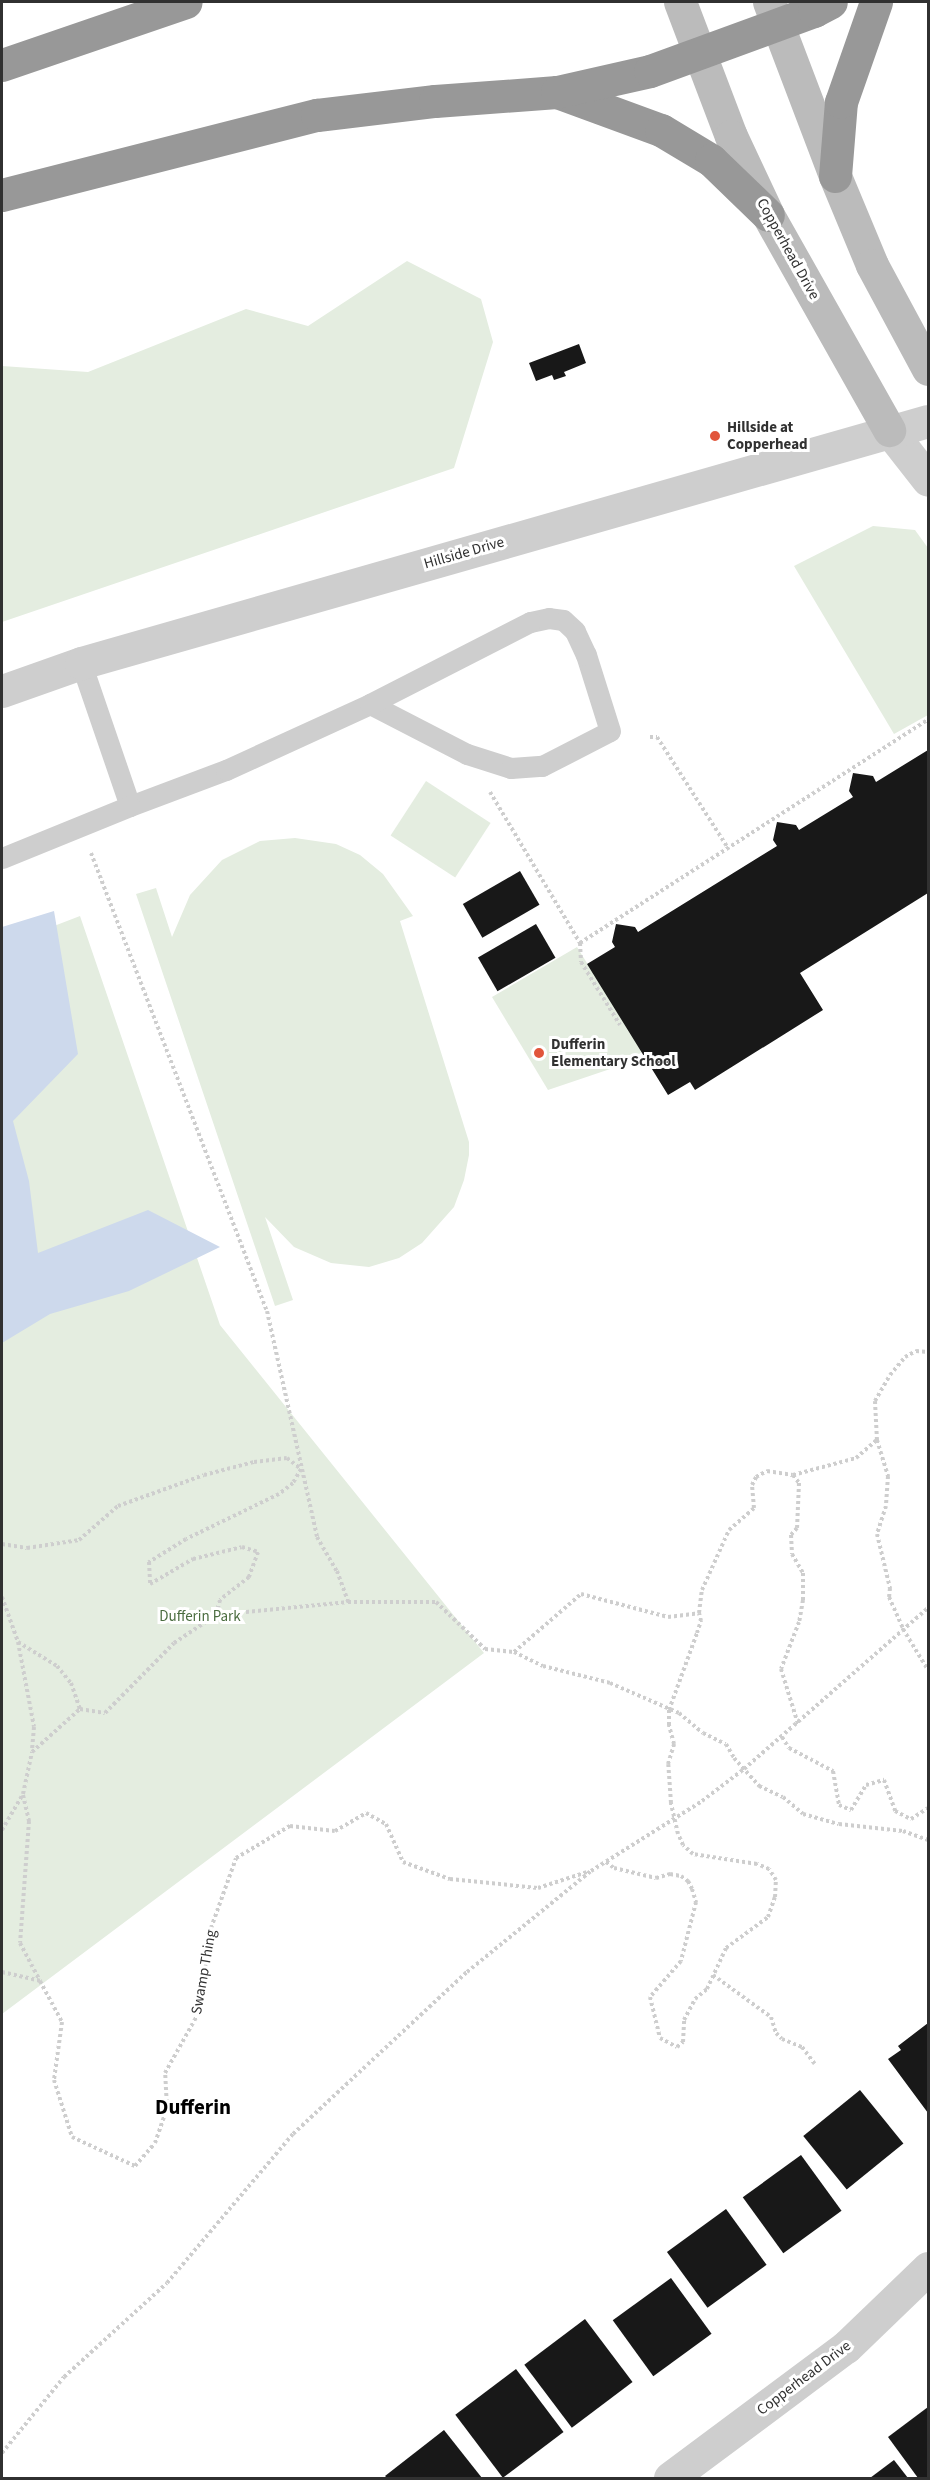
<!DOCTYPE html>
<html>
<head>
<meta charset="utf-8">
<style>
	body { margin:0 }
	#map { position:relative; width:930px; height:2480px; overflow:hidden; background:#fff; font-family:"Source Sans 3",sans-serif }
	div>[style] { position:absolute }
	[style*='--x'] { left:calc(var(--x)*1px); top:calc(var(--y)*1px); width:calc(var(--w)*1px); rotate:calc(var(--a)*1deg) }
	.green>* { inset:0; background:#e4ede0; transform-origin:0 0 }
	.water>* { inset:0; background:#cdd9ec }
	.building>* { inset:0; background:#181818; transform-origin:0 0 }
	.path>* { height:4px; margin-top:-2px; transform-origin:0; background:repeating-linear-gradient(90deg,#cecece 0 3px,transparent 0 6px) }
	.service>* { height:21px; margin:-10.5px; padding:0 10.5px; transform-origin:10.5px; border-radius:10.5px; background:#cecece }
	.tertiary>* { height:33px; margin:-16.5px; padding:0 16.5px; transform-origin:16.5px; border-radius:16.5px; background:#cecece }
	.secondary>* { height:33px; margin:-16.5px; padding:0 16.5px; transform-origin:16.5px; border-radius:16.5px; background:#bbb }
	.motorway>* { height:33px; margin:-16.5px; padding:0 16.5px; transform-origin:16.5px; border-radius:16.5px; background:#989898 }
	.dots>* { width:16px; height:16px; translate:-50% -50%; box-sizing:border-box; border:3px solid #fff; border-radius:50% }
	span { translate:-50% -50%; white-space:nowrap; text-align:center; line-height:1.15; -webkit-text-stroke:6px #fff; paint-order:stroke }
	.street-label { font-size:15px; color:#313131 }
	.poi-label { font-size:15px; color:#313131; font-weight:700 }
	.left { translate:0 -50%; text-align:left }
	.park-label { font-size:15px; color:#4a6c3f }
	.district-label { font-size:21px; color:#000; font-weight:700 }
	.frame { position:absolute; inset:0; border:3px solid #313131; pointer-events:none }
</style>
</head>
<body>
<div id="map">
	<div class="green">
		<i style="clip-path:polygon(407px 261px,481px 299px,493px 342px,454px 468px,2px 622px,2px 366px,88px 372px,246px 309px,308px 326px)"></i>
		<i style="clip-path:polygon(873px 526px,915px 530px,928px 548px,928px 715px,894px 734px,794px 566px)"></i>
		<i style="left:426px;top:781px;width:77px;height:65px;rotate:33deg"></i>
		<i style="clip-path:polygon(295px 838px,336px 844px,360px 855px,383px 874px,413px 916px,400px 921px,469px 1142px,469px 1155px,464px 1180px,454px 1207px,422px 1243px,399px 1258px,369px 1267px,331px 1263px,294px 1247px,265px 1217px,293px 1300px,275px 1306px,136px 894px,156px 888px,172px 937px,190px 895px,222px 860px,260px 841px)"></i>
		<i style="clip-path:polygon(80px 916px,220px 1325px,484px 1653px,2px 2014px,2px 946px)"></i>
		<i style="clip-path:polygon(577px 947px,642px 1052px,622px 1065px,548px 1090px,492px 997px)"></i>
	</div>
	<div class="water">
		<i style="clip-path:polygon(54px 911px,78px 1054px,13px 1121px,29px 1181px,38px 1253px,148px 1210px,220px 1247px,129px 1291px,50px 1314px,2px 1343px,2px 927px)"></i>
	</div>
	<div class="building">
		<i style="clip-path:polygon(579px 344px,586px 363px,564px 372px,566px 376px,554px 380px,552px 375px,536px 381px,529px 363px)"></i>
		<i style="clip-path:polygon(928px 750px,928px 893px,800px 973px,823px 1010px,695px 1090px,690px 1082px,668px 1095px,587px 964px,615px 947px,612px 942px,616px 924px,635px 927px,638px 932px,777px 846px,773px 840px,777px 822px,796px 825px,799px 830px,853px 797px,849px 791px,853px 773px,873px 776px,876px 782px)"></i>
		<i style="left:520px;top:871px;width:39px;height:66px;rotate:60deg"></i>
		<i style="left:536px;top:924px;width:39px;height:67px;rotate:60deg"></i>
		<i style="clip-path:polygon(928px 2023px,928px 2113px,888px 2059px,901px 2050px,898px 2046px)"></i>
		<i style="left:860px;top:2090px;width:69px;height:73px;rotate:51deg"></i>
		<i style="left:801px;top:2155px;width:69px;height:72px;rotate:54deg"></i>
		<i style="left:726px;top:2209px;width:69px;height:73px;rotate:54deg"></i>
		<i style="left:671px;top:2278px;width:69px;height:72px;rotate:54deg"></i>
		<i style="left:585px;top:2319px;width:79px;height:76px;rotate:53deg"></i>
		<i style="left:516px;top:2369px;width:79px;height:76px;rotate:53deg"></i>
		<i style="clip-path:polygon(928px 2407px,928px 2478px,918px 2478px,888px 2437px)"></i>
		<i style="clip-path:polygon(444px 2430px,482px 2478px,387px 2478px,385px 2476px)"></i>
		<i style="clip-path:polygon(894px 2460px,908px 2478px,870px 2478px)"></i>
	</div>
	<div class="path">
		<i style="--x:650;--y:737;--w:7;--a:0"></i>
		<i style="--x:657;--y:737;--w:132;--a:57.4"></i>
		<i style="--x:490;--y:792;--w:176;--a:59.2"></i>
		<i style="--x:580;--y:943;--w:19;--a:87"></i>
		<i style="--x:581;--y:962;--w:74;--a:58.2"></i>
		<i style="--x:91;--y:853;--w:491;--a:69"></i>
		<i style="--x:267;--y:1311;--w:231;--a:77.5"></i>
		<i style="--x:317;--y:1537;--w:39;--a:60"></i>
		<i style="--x:337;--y:1571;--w:33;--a:70"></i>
		<i style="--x:580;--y:943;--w:413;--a:-32.7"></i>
		<i style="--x:877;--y:1440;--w:38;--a:73"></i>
		<i style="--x:888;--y:1476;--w:30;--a:94"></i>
		<i style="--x:886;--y:1506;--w:29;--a:108"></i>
		<i style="--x:877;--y:1534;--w:56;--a:76.5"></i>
		<i style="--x:890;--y:1588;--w:9;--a:96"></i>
		<i style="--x:889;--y:1597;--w:35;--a:66"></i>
		<i style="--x:903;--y:1629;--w:48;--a:58.6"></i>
		<i style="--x:793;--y:1475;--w:10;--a:53"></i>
		<i style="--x:799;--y:1483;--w:45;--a:92.5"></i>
		<i style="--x:797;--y:1528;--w:9;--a:131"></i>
		<i style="--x:791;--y:1535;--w:19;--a:87"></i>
		<i style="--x:792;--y:1554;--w:22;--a:60"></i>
		<i style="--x:803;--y:1573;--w:27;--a:90"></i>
		<i style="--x:803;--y:1600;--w:22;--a:100"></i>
		<i style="--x:799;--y:1622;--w:50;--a:111"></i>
		<i style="--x:781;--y:1669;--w:58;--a:72.8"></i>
		<i style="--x:2;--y:1544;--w:25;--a:9"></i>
		<i style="--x:27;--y:1548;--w:53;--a:-8.7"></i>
		<i style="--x:79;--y:1540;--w:52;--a:-41.1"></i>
		<i style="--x:118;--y:1506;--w:91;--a:-19.8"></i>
		<i style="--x:204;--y:1475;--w:52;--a:-14.6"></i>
		<i style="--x:254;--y:1462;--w:33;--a:-7"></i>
		<i style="--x:287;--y:1458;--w:18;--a:38"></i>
		<i style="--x:301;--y:1469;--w:16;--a:120"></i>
		<i style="--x:293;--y:1483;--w:18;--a:142"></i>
		<i style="--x:279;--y:1494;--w:103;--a:154.2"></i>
		<i style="--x:186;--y:1539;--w:44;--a:148.1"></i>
		<i style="--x:149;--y:1562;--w:22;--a:87"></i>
		<i style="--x:150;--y:1584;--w:50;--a:-30.2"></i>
		<i style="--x:193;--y:1559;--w:50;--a:-13.8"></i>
		<i style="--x:242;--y:1547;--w:17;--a:17"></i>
		<i style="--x:258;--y:1552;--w:27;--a:110"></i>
		<i style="--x:249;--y:1577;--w:37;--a:142"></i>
		<i style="--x:220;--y:1600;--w:16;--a:105"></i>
		<i style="--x:216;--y:1615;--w:133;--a:-5.6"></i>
		<i style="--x:348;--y:1602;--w:88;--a:0"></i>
		<i style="--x:436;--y:1602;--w:68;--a:43.8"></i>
		<i style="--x:485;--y:1649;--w:29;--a:6"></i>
		<i style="--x:514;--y:1652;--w:32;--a:26"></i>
		<i style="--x:543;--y:1666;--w:69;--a:14.2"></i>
		<i style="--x:610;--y:1683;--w:75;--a:23.5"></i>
		<i style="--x:679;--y:1713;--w:31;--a:40"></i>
		<i style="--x:703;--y:1733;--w:25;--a:26"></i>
		<i style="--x:726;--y:1744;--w:16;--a:60"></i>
		<i style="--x:734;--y:1758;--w:38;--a:48"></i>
		<i style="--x:759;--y:1786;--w:26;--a:25"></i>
		<i style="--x:783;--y:1797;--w:26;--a:40"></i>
		<i style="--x:803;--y:1814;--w:37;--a:16"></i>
		<i style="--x:839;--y:1824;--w:64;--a:6.2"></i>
		<i style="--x:903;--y:1831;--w:27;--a:20"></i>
		<i style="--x:2;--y:1597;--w:48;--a:70.4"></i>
		<i style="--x:18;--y:1642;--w:86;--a:79.3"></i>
		<i style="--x:34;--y:1727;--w:24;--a:95"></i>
		<i style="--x:18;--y:1642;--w:46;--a:31.6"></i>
		<i style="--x:57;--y:1666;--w:22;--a:51"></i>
		<i style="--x:71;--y:1683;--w:28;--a:71"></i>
		<i style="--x:514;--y:1652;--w:89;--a:-40.9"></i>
		<i style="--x:581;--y:1594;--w:90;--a:14.8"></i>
		<i style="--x:668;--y:1617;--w:31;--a:-7"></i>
		<i style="--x:699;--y:1613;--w:23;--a:-83"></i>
		<i style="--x:702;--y:1590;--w:66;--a:-65.8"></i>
		<i style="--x:729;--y:1530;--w:33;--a:-41"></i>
		<i style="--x:754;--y:1508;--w:23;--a:-95"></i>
		<i style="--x:752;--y:1485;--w:9;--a:-63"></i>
		<i style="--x:756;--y:1477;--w:13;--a:-29"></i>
		<i style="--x:767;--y:1471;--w:26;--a:9"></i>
		<i style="--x:793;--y:1475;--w:65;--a:-15.1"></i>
		<i style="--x:856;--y:1458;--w:28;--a:-41"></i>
		<i style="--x:877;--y:1440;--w:39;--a:-93"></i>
		<i style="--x:875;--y:1401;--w:30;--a:-60"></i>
		<i style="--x:890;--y:1375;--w:23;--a:-50"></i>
		<i style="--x:905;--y:1357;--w:13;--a:-29"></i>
		<i style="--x:916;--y:1351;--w:12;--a:5"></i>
		<i style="--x:782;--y:1737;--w:13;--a:58"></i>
		<i style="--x:789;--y:1748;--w:50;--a:27.6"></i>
		<i style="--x:833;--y:1771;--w:35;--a:80"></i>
		<i style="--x:839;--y:1805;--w:13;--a:23"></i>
		<i style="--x:851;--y:1810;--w:29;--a:-59"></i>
		<i style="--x:866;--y:1785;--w:19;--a:-16"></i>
		<i style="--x:884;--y:1780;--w:33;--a:70"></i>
		<i style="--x:895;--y:1811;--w:18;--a:27"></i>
		<i style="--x:911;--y:1819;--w:20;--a:-33"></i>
		<i style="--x:23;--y:1795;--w:27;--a:77"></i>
		<i style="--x:29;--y:1821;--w:122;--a:94.2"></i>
		<i style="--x:20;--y:1943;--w:43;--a:62.2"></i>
		<i style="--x:2;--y:1830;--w:42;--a:-59.7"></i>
		<i style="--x:23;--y:1794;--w:43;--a:-77.9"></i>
		<i style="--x:32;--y:1752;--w:64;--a:-41.9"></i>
		<i style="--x:80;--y:1709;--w:25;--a:9"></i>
		<i style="--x:105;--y:1713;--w:98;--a:-45.4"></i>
		<i style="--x:174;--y:1643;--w:50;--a:-33.7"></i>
		<i style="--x:606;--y:1862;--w:10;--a:37"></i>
		<i style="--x:614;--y:1868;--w:43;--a:13.4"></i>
		<i style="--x:656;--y:1878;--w:15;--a:-16"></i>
		<i style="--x:670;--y:1874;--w:11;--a:10"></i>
		<i style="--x:681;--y:1876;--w:9;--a:36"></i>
		<i style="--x:688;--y:1881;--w:9;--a:63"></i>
		<i style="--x:692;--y:1889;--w:14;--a:73"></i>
		<i style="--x:696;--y:1902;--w:61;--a:104.3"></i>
		<i style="--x:681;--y:1961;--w:48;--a:130.7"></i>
		<i style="--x:650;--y:1997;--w:42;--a:76.3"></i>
		<i style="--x:660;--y:2038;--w:19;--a:28"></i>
		<i style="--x:677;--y:2047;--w:8;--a:-40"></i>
		<i style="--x:683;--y:2042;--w:22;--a:-87"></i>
		<i style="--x:684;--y:2020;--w:24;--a:-62"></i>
		<i style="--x:695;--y:1999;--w:16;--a:-40"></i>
		<i style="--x:707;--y:1989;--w:45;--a:-65.1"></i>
		<i style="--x:726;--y:1948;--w:52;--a:-36.4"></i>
		<i style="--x:768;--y:1917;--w:21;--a:-71"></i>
		<i style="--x:775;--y:1897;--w:17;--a:-87"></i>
		<i style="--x:776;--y:1880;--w:13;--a:-122"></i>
		<i style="--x:769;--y:1869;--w:13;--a:-157"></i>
		<i style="--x:757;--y:1864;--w:65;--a:-171.1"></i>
		<i style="--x:693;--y:1854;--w:13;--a:-138"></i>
		<i style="--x:683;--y:1845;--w:12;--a:-114"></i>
		<i style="--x:678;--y:1834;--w:32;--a:-103"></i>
		<i style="--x:671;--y:1803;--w:39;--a:-94"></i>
		<i style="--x:668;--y:1764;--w:21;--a:-73"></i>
		<i style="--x:674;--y:1744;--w:20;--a:-105"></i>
		<i style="--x:669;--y:1725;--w:15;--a:-90"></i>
		<i style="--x:669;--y:1710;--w:82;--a:-70"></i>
		<i style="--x:697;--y:1633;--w:13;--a:-72"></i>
		<i style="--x:701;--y:1621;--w:8;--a:-104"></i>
		<i style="--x:2;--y:1972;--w:39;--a:13"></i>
		<i style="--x:40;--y:1981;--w:47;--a:61.8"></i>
		<i style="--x:62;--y:2022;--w:59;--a:97.9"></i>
		<i style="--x:54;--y:2080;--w:60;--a:72.5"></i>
		<i style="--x:72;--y:2137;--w:69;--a:24.7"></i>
		<i style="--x:135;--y:2166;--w:30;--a:-49"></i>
		<i style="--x:155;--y:2143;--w:37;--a:-71"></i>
		<i style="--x:167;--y:2108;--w:35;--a:-93"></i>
		<i style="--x:165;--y:2073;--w:68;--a:-60.8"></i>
		<i style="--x:198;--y:2014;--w:87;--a:-81.4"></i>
		<i style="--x:211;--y:1928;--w:74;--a:-70.3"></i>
		<i style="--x:236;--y:1858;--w:63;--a:-30.7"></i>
		<i style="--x:290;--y:1826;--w:45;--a:6.3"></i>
		<i style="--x:335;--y:1831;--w:36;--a:-30"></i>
		<i style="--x:366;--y:1813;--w:23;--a:29"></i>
		<i style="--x:386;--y:1824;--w:42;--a:65.9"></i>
		<i style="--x:403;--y:1862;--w:50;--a:19.9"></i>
		<i style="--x:450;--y:1879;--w:88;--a:5.8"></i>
		<i style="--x:538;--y:1888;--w:52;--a:-18.1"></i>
		<i style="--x:713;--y:1975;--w:72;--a:35.9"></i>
		<i style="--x:771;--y:2017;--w:17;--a:73"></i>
		<i style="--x:776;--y:2033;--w:8;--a:45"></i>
		<i style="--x:782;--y:2039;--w:22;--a:22"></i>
		<i style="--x:802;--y:2047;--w:21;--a:53"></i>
		<i style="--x:2;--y:2453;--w:98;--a:-50.8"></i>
		<i style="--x:64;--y:2377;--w:139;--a:-42.4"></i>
		<i style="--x:167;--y:2283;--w:195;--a:-49.8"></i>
		<i style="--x:293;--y:2134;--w:238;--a:-43"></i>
		<i style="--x:467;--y:1972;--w:160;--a:-39.2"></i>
		<i style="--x:591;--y:1871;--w:131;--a:-32.2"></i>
		<i style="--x:702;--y:1801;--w:53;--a:-37.3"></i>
		<i style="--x:744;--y:1769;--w:244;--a:-41.2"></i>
	</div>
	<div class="service">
		<i style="--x:81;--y:663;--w:151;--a:71.1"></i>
		<i style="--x:130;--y:806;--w:103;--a:-20.6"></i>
		<i style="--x:226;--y:770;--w:158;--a:-24.6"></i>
		<i style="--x:370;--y:704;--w:109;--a:27.3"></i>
		<i style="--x:467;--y:754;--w:46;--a:17.7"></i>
		<i style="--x:511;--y:768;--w:31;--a:-4"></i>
		<i style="--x:542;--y:766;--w:76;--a:-27.2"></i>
		<i style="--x:610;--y:731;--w:80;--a:-107.5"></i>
		<i style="--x:586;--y:655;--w:26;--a:-115"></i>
		<i style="--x:575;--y:631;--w:16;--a:-137"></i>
		<i style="--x:563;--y:620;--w:14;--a:-172"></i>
		<i style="--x:549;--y:618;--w:19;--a:168"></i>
		<i style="--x:530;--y:622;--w:180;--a:152.9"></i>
		<i style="--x:2;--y:858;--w:138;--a:-22.1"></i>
	</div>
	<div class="tertiary">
		<i style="--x:889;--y:430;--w:63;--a:52"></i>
		<i style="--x:2;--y:691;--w:84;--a:-19.5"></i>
		<i style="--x:81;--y:663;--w:881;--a:-15.95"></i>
		<i style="--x:670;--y:2478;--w:219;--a:-36.7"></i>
		<i style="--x:846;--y:2347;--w:114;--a:-43.9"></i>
	</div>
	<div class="secondary">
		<i style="--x:680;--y:2;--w:143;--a:69.2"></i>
		<i style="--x:731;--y:136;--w:87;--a:64.9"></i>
		<i style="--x:768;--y:215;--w:247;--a:60.6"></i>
		<i style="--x:769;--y:2;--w:186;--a:69.2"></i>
		<i style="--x:835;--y:176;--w:96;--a:67.4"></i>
		<i style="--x:872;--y:265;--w:118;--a:61.7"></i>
	</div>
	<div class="motorway">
		<i style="--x:2;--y:65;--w:194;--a:-18.9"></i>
		<i style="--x:557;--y:92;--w:111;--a:20.1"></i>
		<i style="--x:661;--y:130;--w:58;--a:31"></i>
		<i style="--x:711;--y:160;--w:79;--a:44"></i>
		<i style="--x:835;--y:176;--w:74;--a:-85.4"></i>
		<i style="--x:841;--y:102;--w:106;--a:-70.7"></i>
		<i style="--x:2;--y:195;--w:325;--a:-14.3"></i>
		<i style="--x:317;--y:115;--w:119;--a:-6.8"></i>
		<i style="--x:435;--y:101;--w:122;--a:-4.2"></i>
		<i style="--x:557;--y:92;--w:95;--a:-12.7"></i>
		<i style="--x:650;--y:71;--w:175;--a:-20.1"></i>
		<i style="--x:814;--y:11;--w:19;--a:-28"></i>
	</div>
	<div class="dots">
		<i style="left:715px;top:436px;background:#e1553b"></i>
		<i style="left:539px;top:1053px;background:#e1553b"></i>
	</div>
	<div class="street-label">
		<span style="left:788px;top:249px;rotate:61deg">Copperhead Drive</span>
		<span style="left:464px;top:553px;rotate:-16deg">Hillside Drive</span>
		<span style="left:204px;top:1972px;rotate:-80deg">Swamp Thing</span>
		<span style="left:804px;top:2378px;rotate:-37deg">Copperhead Drive</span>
	</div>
	<div class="poi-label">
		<span class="left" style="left:727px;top:436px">Hillside at<br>Copperhead</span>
		<span class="left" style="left:551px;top:1053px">Dufferin<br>Elementary School</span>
	</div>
	<div class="park-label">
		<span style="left:200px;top:1617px">Dufferin Park</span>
	</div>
	<div class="district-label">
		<span style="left:193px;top:2107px">Dufferin</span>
	</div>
	<div class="frame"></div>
</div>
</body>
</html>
